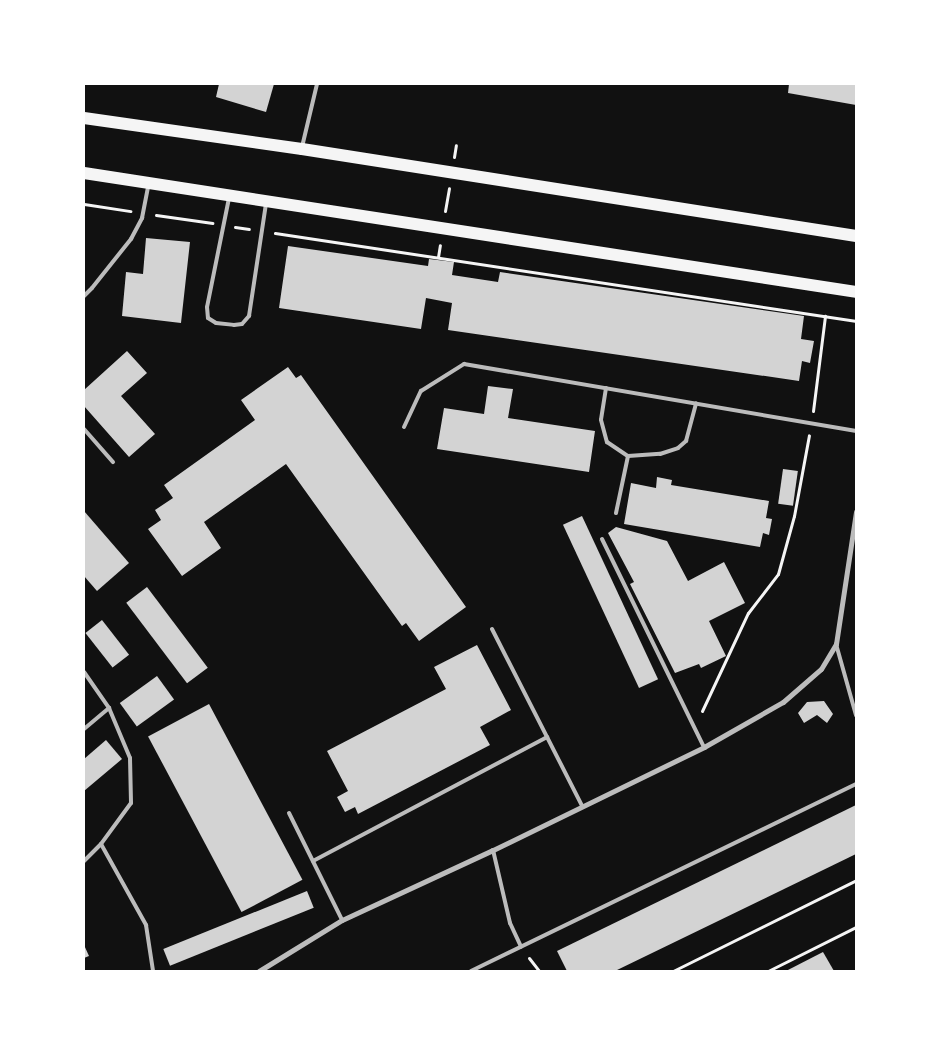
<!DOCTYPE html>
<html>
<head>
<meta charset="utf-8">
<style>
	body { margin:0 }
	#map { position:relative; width:940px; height:1055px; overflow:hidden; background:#111; font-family:"Sofia Sans Condensed",sans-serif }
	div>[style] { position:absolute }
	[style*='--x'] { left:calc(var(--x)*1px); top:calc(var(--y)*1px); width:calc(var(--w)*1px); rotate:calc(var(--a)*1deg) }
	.building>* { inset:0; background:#d3d3d3; transform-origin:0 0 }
	.path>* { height:3px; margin:-1.5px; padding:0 1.5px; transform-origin:1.5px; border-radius:1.5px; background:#f5f5f5 }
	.service>* { height:4px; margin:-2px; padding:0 2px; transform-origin:2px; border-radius:2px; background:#bcbcbc }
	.minor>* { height:5px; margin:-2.5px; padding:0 2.5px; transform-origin:2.5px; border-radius:2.5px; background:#bcbcbc }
	.primary>* { height:12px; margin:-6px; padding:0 6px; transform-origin:6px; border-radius:6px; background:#f5f5f5 }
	span { translate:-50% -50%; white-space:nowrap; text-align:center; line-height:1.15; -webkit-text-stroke:4px #fff; paint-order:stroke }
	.frame { position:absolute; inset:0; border:85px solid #fff; pointer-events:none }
</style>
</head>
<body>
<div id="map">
	<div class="building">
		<i style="clip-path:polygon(219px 84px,274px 84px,266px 112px,216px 97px)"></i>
		<i style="clip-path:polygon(789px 84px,856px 84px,856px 105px,788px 93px)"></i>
		<i style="clip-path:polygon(146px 238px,190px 242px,181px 323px,122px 316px,126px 272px,143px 274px)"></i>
		<i style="clip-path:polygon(288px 246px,428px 266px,429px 259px,454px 262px,452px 275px,498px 282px,500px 272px,804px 316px,801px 339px,814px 341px,810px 363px,802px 361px,799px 381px,448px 330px,452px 303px,426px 298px,421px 329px,279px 308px)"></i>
		<i style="clip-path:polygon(127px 351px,147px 373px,121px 396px,155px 434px,129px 457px,84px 406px,84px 390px)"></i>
		<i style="clip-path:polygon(288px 367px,296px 378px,301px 375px,466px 607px,419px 641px,406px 623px,402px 626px,286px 464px,204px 522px,221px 548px,182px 576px,148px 529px,161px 520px,155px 510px,173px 498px,164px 485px,255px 420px,241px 400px)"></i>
		<i style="clip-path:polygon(488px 386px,513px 389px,508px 418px,595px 431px,589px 472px,437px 449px,444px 408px,484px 414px)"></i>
		<i style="left:783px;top:469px;width:15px;height:35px;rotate:8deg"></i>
		<i style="clip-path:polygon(657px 477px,672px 480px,671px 485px,769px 501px,766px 518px,772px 519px,769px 535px,763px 533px,760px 547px,624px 524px,631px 483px,656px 488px)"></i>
		<i style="clip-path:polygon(84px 511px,129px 563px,97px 591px,84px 576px)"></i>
		<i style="left:582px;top:516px;width:180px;height:21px;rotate:65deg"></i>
		<i style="clip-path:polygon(616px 527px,667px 541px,688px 581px,724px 562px,745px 603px,709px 621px,726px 656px,701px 668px,699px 664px,675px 673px,630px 584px,634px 582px,608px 533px)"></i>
		<i style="left:147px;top:587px;width:101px;height:26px;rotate:53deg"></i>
		<i style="left:102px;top:620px;width:44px;height:21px;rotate:52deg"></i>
		<i style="clip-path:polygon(477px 645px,511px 710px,480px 727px,490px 745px,358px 814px,355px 807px,345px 812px,337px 797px,348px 791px,327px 751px,446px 689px,434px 667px)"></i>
		<i style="left:157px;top:676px;width:29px;height:46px;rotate:54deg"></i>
		<i style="clip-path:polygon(824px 701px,833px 714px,827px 723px,817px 715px,804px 723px,798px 713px,807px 702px)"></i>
		<i style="left:209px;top:704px;width:199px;height:69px;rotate:62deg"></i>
		<i style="clip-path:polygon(106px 740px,122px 759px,84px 791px,84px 759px)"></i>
		<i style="clip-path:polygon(856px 805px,856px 854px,615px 971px,567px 971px,557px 951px)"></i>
		<i style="left:307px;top:891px;width:18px;height:155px;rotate:68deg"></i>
		<i style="clip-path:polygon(84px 945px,89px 956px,84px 958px)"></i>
		<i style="clip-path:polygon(823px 952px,834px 971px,786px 971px)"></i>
	</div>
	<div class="path">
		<i style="--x:454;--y:157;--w:12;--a:-81"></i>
		<i style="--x:84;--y:204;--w:47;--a:8.7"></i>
		<i style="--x:445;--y:211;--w:23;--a:-80"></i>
		<i style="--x:156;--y:215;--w:57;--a:8.1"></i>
		<i style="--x:235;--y:227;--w:14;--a:8"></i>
		<i style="--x:275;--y:233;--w:588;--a:8.61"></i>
		<i style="--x:438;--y:257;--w:12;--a:-81"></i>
		<i style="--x:813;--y:411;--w:96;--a:-82.8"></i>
		<i style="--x:702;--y:711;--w:108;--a:-64.9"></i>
		<i style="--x:748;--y:613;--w:49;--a:-52.4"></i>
		<i style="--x:778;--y:574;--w:60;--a:-74.6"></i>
		<i style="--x:794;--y:516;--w:82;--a:-79.5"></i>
		<i style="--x:529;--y:958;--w:16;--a:52"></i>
		<i style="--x:673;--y:971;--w:204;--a:-26.4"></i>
		<i style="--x:768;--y:971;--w:98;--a:-26.6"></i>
	</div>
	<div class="service">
		<i style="--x:302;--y:147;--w:65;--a:-76.6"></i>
		<i style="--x:229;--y:198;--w:111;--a:101.4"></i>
		<i style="--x:207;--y:307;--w:11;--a:85"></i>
		<i style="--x:208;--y:318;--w:9;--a:32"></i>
		<i style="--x:216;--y:323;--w:18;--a:6"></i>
		<i style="--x:234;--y:325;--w:8;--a:-7"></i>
		<i style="--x:242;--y:324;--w:11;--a:-49"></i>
		<i style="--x:249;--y:316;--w:114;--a:-81.4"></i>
		<i style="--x:84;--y:296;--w:11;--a:-45"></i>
		<i style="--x:92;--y:288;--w:63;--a:-51.5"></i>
		<i style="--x:131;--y:239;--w:24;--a:-62"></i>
		<i style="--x:142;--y:218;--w:33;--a:-79"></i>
		<i style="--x:606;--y:388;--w:32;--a:99"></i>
		<i style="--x:601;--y:420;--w:23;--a:75"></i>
		<i style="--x:607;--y:442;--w:25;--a:34"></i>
		<i style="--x:404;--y:427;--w:40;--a:-65"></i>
		<i style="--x:421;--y:391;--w:51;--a:-32.1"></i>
		<i style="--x:464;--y:364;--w:398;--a:9.7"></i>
		<i style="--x:84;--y:429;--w:44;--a:48.7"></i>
		<i style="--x:616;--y:513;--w:58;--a:-78.1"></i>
		<i style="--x:628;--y:456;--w:32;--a:-4"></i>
		<i style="--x:660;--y:454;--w:19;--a:-18"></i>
		<i style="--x:678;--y:448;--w:11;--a:-41"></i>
		<i style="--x:686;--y:441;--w:39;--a:-75"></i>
		<i style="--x:602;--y:539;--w:232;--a:63.9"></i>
		<i style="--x:492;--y:629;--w:199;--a:63"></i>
		<i style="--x:836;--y:644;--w:74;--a:74.3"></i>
		<i style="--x:84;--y:672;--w:44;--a:55.2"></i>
		<i style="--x:109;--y:708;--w:54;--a:67.2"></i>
		<i style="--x:130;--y:758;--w:45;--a:88.7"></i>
		<i style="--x:131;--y:803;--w:51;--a:126.2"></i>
		<i style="--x:101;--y:844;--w:24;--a:135"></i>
		<i style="--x:84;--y:729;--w:33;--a:-40"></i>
		<i style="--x:289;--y:813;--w:119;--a:63.6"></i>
		<i style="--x:101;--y:844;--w:93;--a:60.9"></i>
		<i style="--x:146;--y:925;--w:47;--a:81.3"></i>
		<i style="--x:493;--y:850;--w:75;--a:76.9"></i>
		<i style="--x:510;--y:923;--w:26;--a:65"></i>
		<i style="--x:313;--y:861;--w:265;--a:-27.9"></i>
		<i style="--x:471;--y:971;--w:428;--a:-25.9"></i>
	</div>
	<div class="minor">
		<i style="--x:259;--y:971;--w:97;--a:-31.6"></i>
		<i style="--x:342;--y:920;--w:166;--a:-24.9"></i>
		<i style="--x:493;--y:850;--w:235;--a:-26"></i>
		<i style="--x:704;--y:747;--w:91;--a:-29.7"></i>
		<i style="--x:783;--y:702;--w:50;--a:-41"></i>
		<i style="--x:821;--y:669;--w:29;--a:-59"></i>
		<i style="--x:836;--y:644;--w:134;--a:-81.4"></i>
	</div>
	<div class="primary">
		<i style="--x:84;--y:118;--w:220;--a:8.1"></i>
		<i style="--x:302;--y:149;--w:561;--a:8.92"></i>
		<i style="--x:84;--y:173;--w:781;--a:8.76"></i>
	</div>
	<div class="frame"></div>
</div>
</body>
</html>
